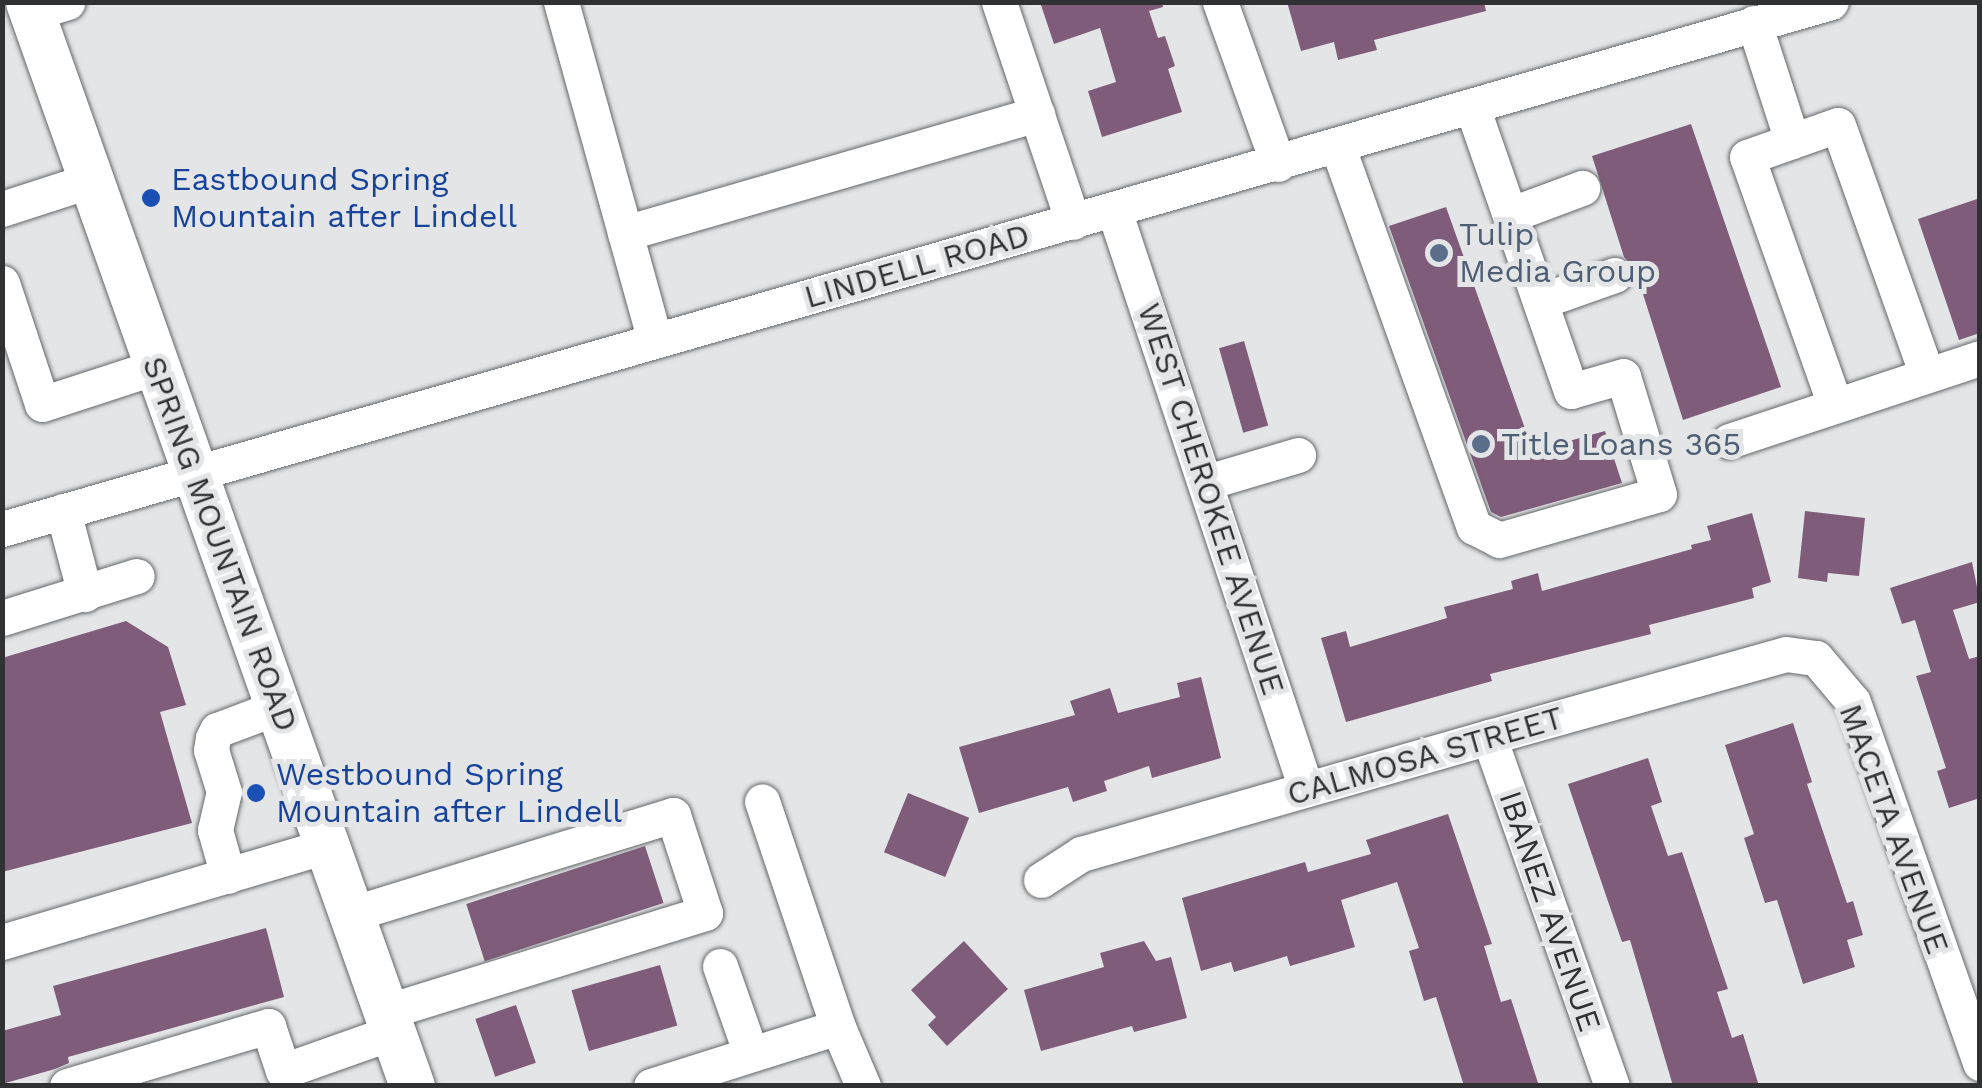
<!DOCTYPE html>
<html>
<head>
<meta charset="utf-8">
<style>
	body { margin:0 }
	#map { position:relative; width:1982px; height:1088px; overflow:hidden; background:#e3e5e7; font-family:"Work Sans",sans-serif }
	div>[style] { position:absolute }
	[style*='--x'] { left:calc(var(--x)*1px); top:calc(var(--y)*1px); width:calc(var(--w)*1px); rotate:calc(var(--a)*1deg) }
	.building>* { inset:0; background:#7f5c7a; transform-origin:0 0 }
	.roads { filter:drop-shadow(0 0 2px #656769) drop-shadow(0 0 2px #656769) }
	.minor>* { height:35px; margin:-17.5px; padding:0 17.5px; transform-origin:17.5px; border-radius:17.5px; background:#fff }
	.major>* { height:45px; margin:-22.5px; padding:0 22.5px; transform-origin:22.5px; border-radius:22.5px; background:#fff }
	.dots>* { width:28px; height:28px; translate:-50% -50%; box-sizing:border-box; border:5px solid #e3e5e7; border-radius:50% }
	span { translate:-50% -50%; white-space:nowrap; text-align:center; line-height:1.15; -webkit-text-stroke:10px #e3e5e7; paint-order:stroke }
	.transit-label { font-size:32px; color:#164399 }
	.left { translate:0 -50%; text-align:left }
	.service-label { font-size:32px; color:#4e5e75 }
	.street-label { font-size:32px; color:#303132 }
	.frame { position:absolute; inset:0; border:5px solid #303132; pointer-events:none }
</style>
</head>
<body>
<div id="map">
	<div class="building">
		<i style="clip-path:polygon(1040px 2px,1162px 2px,1163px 7px,1149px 11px,1158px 38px,1165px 36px,1175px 66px,1168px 69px,1182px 112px,1102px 137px,1088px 91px,1116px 82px,1100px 28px,1054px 44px)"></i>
		<i style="clip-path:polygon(1287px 2px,1484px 2px,1486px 11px,1374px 40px,1377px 50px,1338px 60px,1334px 42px,1301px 51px)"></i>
		<i style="clip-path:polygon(1691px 124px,1781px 387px,1683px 420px,1635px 269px,1624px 257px,1592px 156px)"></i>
		<i style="clip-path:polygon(1980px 198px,1980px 333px,1959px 340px,1918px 219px)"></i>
		<i style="clip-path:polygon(1446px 207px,1533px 451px,1605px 431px,1622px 483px,1501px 517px,1491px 512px,1389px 226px)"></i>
		<i style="left:1244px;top:341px;width:88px;height:26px;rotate:74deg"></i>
		<i style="clip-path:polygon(1805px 511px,1865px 518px,1859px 576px,1828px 573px,1827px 582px,1798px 578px)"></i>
		<i style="clip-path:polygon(1752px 513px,1771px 582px,1752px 588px,1754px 598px,1649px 625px,1651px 634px,1490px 674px,1492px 681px,1346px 722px,1321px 638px,1346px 631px,1350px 647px,1447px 618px,1444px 607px,1513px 589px,1511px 581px,1538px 573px,1542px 591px,1692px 549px,1691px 545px,1711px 540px,1707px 526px)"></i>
		<i style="clip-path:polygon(1972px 562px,1980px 602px,1953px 610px,1969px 659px,1980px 656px,1980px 798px,1949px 808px,1937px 771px,1946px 768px,1916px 676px,1931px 672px,1915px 620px,1902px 624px,1890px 588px)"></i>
		<i style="clip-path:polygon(126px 621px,168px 647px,186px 705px,160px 712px,192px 823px,2px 872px,2px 658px)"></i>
		<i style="clip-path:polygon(1201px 677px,1221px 758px,1152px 778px,1149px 766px,1104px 781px,1107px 791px,1073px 802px,1068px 787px,979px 813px,959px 747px,1075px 715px,1070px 701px,1110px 688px,1118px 713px,1180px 697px,1177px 683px)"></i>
		<i style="clip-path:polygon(1793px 723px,1812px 782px,1807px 784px,1847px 903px,1853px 901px,1863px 935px,1847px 940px,1855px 967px,1803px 984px,1777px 900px,1765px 903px,1744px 838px,1754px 834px,1725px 745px)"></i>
		<i style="clip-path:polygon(1648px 758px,1662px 802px,1651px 806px,1668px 856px,1682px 852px,1728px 989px,1717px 992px,1732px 1038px,1743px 1034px,1759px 1086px,1673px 1086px,1630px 940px,1622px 942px,1579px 817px,1568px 784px)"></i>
		<i style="left:908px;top:793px;width:66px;height:64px;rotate:22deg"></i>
		<i style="clip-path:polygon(1448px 814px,1492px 944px,1484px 946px,1501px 1002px,1511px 999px,1539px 1086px,1464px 1086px,1436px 997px,1424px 1001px,1409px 951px,1419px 948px,1397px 882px,1341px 900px,1355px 947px,1290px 966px,1287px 956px,1234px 972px,1231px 962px,1201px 971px,1182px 898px,1305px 862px,1308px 872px,1371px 854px,1366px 840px)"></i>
		<i style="left:645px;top:846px;width:60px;height:188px;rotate:72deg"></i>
		<i style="clip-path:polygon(266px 928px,284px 997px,68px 1057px,69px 1063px,55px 1069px,2px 1084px,2px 1031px,61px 1015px,53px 986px)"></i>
		<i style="clip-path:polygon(964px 941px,1008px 989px,947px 1046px,928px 1025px,936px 1017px,911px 990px)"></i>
		<i style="clip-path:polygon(1144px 941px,1156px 961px,1171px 957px,1187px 1018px,1134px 1032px,1132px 1026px,1041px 1051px,1024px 990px,1104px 967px,1100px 953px)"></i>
		<i style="left:660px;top:965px;width:63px;height:92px;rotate:74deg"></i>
		<i style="left:516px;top:1005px;width:61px;height:43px;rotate:71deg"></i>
	</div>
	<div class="roads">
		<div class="minor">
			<i style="--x:561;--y:2;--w:351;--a:74.5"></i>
			<i style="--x:999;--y:2;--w:232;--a:71.4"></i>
			<i style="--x:1220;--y:2;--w:172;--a:70.3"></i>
			<i style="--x:32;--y:13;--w:37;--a:-17"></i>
			<i style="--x:1754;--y:23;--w:124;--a:72.1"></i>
			<i style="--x:1337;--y:145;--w:406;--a:70.3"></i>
			<i style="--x:1474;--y:527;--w:28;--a:27"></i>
			<i style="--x:1499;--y:540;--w:166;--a:-16"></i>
			<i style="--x:1659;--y:494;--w:123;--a:-107"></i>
			<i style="--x:1623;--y:376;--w:54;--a:163.9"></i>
			<i style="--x:1571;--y:391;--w:302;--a:-109.2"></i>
			<i style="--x:2;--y:209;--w:94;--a:-18"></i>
			<i style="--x:1114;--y:210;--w:610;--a:71.65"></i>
			<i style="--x:1512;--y:214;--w:75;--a:-20.4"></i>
			<i style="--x:625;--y:233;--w:429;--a:-16.1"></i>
			<i style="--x:2;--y:283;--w:127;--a:71.7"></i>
			<i style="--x:42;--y:404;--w:120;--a:-18"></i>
			<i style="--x:1541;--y:301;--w:78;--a:-19.4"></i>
			<i style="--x:1835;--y:405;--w:263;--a:-109.5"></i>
			<i style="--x:1747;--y:157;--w:96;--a:-19.4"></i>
			<i style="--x:1838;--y:125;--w:265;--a:70.4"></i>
			<i style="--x:1729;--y:441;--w:264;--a:-18.3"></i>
			<i style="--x:1207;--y:482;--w:95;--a:-16.5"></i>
			<i style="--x:63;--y:511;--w:86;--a:75.2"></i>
			<i style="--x:2;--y:529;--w:1903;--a:-16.07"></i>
			<i style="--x:2;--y:618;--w:141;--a:-17.3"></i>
			<i style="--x:1489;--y:737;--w:370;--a:70.6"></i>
			<i style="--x:228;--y:876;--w:48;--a:-105.8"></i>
			<i style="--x:215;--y:830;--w:39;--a:-77"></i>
			<i style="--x:224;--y:792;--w:44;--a:-107.2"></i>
			<i style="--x:211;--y:750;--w:12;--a:-81"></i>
			<i style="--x:213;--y:738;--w:9;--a:-63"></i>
			<i style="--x:217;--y:730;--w:65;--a:-20.7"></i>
			<i style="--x:1041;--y:880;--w:48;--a:-33"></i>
			<i style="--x:1081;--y:854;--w:424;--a:-16"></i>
			<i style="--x:1489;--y:737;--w:308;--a:-15.6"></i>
			<i style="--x:1786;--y:654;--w:30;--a:8"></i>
			<i style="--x:1816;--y:658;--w:57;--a:49.9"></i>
			<i style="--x:1853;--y:702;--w:383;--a:70.6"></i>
			<i style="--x:351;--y:914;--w:337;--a:-17.1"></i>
			<i style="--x:673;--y:815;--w:103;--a:71.9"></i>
			<i style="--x:705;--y:913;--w:334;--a:162.8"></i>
			<i style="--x:2;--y:942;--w:339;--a:-16.5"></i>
			<i style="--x:720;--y:966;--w:93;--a:70.6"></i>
			<i style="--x:838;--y:1027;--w:64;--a:67"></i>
			<i style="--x:67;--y:1086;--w:210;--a:-16.6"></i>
			<i style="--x:268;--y:1026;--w:47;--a:71.6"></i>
			<i style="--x:283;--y:1071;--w:117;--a:-19.5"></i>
			<i style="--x:651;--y:1086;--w:196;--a:-17.5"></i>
			<i style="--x:838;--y:1027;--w:238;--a:-108.6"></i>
		</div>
		<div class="major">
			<i style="--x:28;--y:2;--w:1150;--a:70.49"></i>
		</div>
	</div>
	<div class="dots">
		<i style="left:151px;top:198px;background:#1a4fb4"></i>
		<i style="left:1439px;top:253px;background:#5c6f8a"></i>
		<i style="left:1481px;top:444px;background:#5c6f8a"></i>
		<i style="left:256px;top:793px;background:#1a4fb4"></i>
	</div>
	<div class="transit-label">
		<span class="left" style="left:171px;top:198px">Eastbound Spring<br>Mountain after Lindell</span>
		<span class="left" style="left:276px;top:793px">Westbound Spring<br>Mountain after Lindell</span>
	</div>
	<div class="service-label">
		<span class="left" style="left:1459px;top:253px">Tulip<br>Media Group</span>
		<span class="left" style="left:1501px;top:444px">Title Loans 365</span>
	</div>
	<div class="street-label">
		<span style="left:917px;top:266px;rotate:-16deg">LINDELL ROAD</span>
		<span style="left:1211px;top:499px;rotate:72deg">WEST CHEROKEE AVENUE</span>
		<span style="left:220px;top:544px;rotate:70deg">SPRING MOUNTAIN ROAD</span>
		<span style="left:1425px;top:756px;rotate:-16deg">CALMOSA STREET</span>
		<span style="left:1894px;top:829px;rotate:70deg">MACETA AVENUE</span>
		<span style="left:1550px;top:911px;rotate:71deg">IBANEZ AVENUE</span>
	</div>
	<div class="frame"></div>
</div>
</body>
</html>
